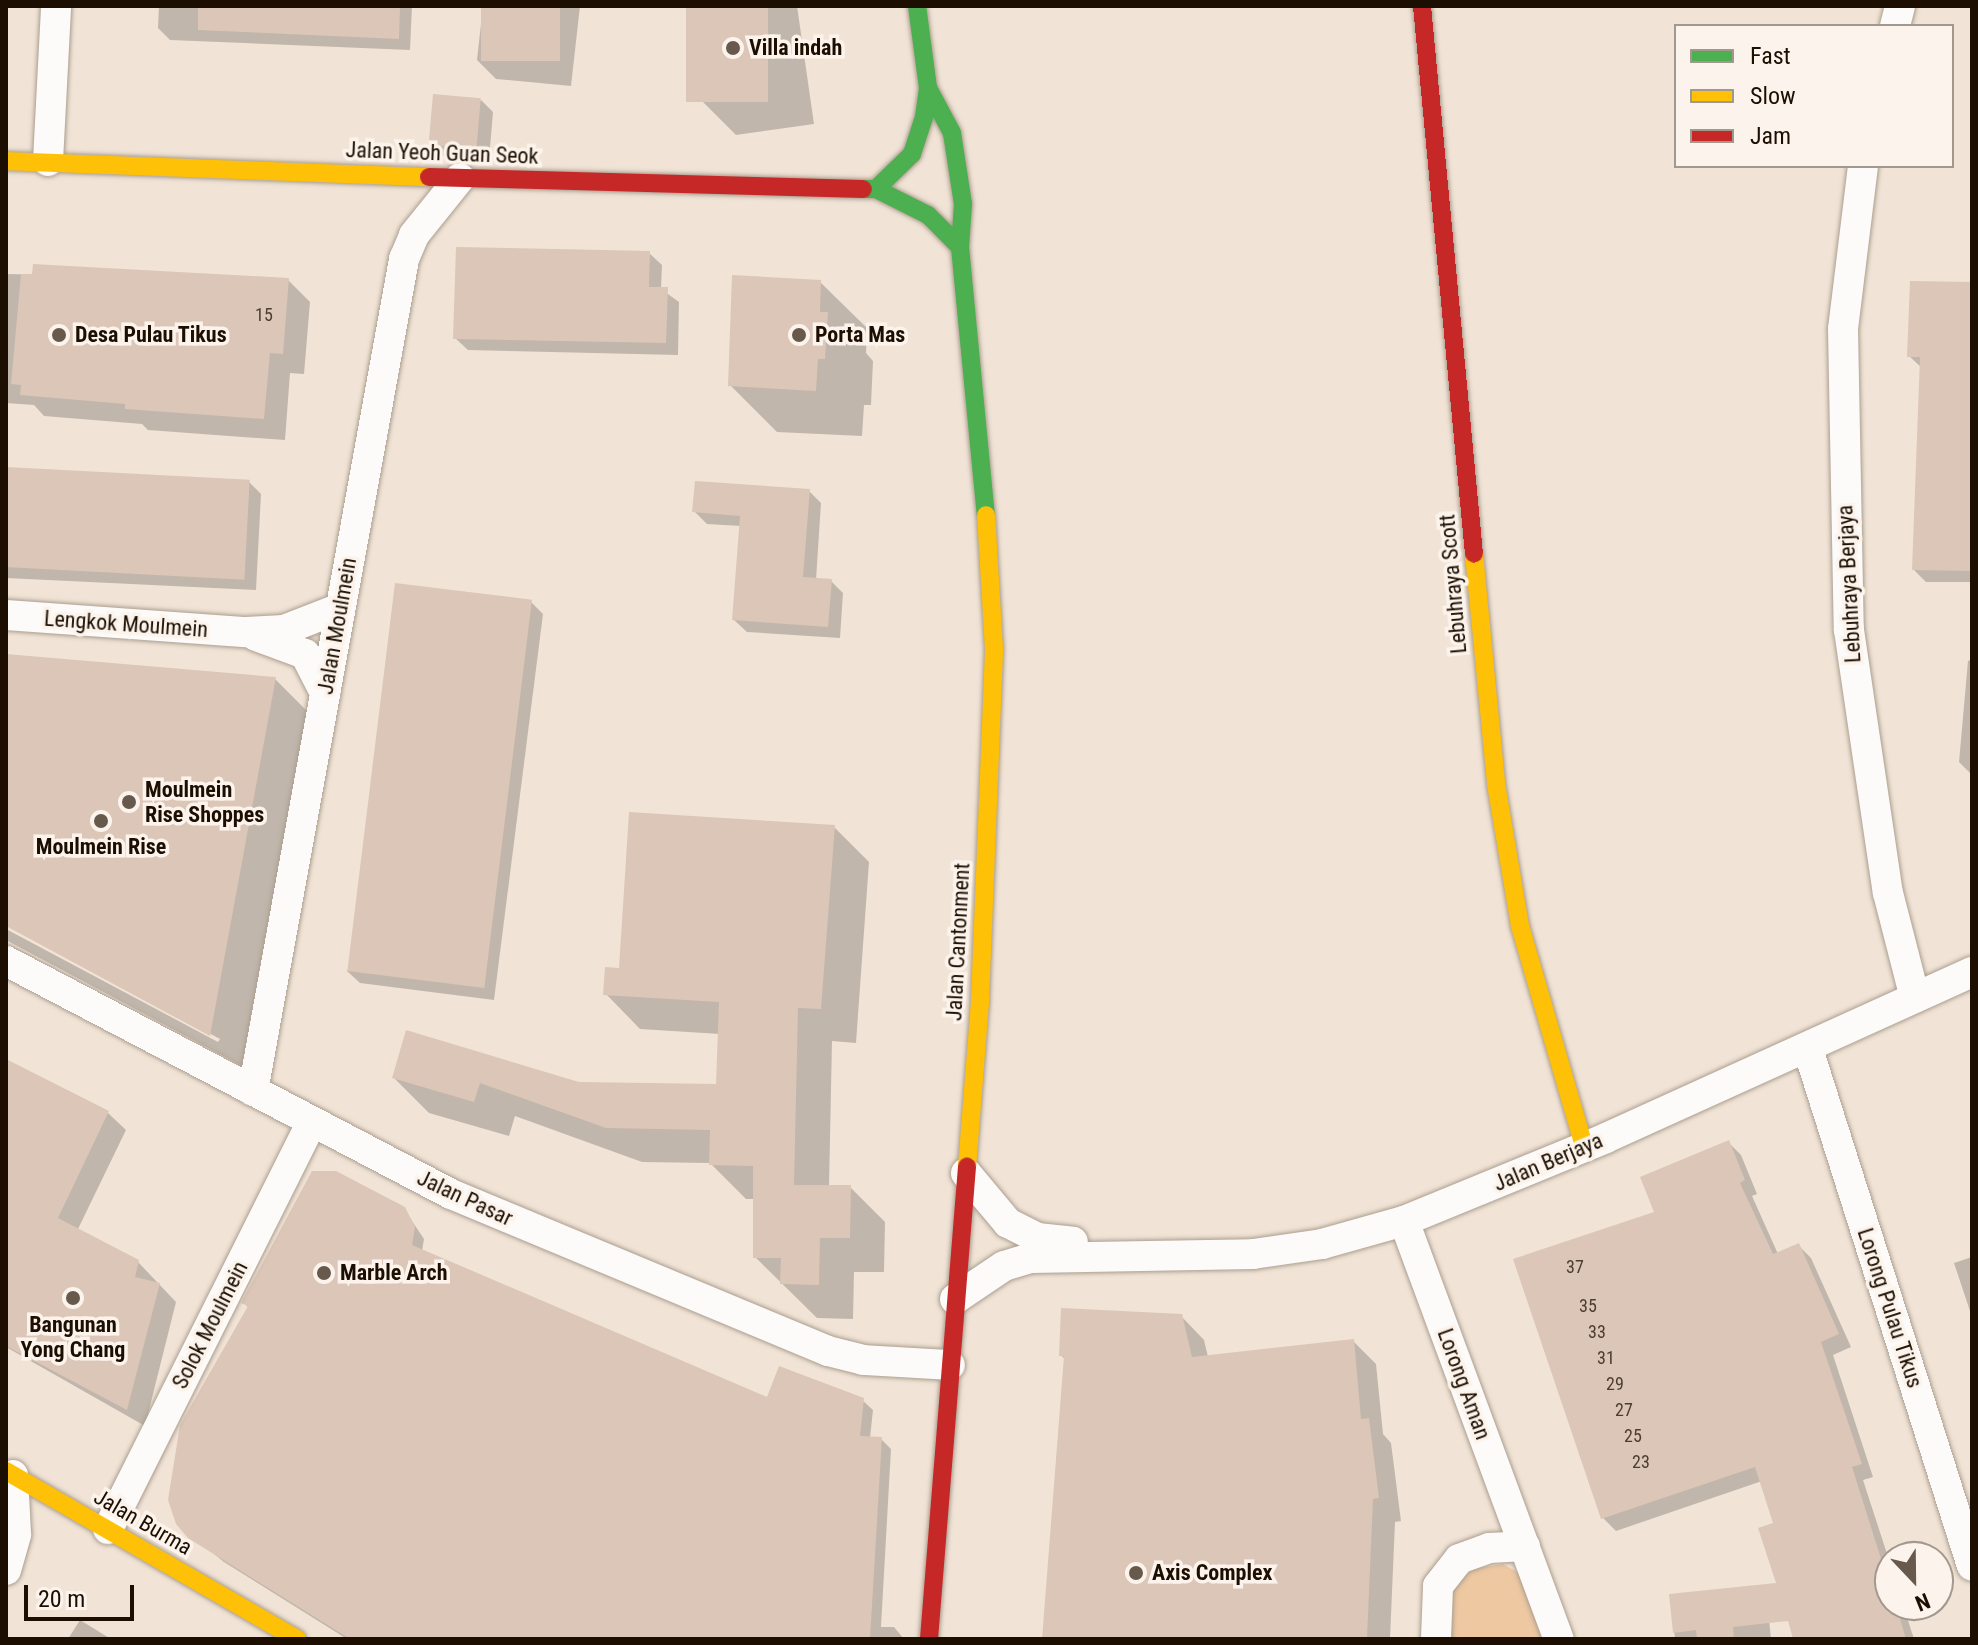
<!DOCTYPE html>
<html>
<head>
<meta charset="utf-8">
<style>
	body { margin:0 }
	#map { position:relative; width:1978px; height:1645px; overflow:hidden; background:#f1e4d6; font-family:"Roboto Condensed",sans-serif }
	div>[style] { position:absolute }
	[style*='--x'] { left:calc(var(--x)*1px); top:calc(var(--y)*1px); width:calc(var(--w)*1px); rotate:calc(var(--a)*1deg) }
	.green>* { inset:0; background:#edc8a1 }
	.shadow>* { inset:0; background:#0003 }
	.building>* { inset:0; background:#dcc6b7; transform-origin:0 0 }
	.roads { filter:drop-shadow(0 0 2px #ab9e90) drop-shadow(0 0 2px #ab9e90) }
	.street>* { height:30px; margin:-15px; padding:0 15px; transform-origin:15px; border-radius:15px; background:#fdfbf9 }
	.fast>* { height:18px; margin:-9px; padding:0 9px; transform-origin:9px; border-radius:9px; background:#4caf50 }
	.slow>* { height:18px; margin:-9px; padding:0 9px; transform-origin:9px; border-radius:9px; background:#ffc107 }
	.jam>* { height:18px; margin:-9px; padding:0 9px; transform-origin:9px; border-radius:9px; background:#c62828 }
	.dots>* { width:22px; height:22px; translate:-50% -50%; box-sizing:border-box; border:4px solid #fcf4ec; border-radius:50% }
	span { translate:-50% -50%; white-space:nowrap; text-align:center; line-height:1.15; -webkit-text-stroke:7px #fcf4ec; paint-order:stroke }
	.number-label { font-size:18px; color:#4c3d2f }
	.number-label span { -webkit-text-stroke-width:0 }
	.poi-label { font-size:22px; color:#1c0f02; font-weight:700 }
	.left { translate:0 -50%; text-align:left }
	.street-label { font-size:22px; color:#1c0f02 }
	.frame { position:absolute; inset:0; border:8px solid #1c0f02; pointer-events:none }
	.legend { position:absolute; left:1674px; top:24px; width:280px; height:144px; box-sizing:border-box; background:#fcf4ec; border:2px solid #a2988e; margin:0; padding:10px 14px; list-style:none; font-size:24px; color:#1c0f02 }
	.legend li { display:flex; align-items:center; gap:16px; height:40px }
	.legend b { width:40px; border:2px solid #a2988e }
	.north { position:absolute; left:1874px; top:1541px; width:80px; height:80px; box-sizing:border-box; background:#fcf4ec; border:2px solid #a2988e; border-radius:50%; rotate:158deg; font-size:22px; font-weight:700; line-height:32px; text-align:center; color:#1c0f02 }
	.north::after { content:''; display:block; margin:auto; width:28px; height:36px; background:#675a4c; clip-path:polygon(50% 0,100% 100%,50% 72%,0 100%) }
	.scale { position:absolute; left:24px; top:1585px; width:110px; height:36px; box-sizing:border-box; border:4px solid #1c0f02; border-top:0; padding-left:10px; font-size:24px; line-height:28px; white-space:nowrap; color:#1c0f02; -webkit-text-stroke:6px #fcf4ec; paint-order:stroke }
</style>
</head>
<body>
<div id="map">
	<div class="green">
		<i style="clip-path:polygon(1503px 1564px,1524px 1576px,1546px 1639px,1449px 1639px,1453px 1588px,1473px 1569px)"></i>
	</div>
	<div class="shadow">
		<i style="clip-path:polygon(159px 6px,412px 6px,410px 50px,170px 40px,158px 28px)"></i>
		<i style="clip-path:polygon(483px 6px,580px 6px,571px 86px,496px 79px,477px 60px)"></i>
		<i style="clip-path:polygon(688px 6px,797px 6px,814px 124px,736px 135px,701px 100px)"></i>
		<i style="clip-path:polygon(481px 100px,493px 112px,489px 160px,443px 156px,431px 144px)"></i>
		<i style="clip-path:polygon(649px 253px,662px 265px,661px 289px,679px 302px,678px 355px,468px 350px,455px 338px)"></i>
		<i style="clip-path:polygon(6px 274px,288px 280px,310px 302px,304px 374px,290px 373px,285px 440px,148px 430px,142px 424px,44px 416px,34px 405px,6px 403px)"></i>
		<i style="clip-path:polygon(820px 282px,867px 328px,866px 353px,873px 361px,871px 405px,864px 405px,862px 436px,777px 432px,730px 385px)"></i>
		<i style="clip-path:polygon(1972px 284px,1972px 582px,1926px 582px,1914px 570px,1922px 368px,1909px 356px)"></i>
		<i style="clip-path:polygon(6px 469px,249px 482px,261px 494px,256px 590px,6px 578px)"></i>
		<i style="clip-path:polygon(809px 491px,821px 503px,816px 580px,831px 581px,843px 593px,840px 638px,747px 632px,734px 620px,741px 526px,707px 524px,694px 511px)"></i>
		<i style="clip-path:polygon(531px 602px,543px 614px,494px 1000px,360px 983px,347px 971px)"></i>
		<i style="clip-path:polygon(6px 656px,275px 679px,307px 711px,242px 1066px,6px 940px,6px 929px,218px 1042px,220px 1039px,6px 924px)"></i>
		<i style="clip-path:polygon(1972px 659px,1972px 775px,1959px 762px,1968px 661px)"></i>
		<i style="clip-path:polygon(834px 827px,869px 862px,856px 1043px,832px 1041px,829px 1187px,850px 1187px,885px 1222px,884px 1272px,854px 1272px,853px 1319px,817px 1318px,755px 1257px,755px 1199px,746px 1199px,710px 1163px,642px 1162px,515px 1116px,509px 1136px,429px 1113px,394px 1078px,718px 1086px,720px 1034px,640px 1029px,606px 994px,620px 970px)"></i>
		<i style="clip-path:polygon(6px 1061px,108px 1113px,126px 1130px,77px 1231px,138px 1262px,176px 1302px,145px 1426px,6px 1347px)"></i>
		<i style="clip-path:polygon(1728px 1142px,1741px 1155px,1757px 1194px,1752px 1196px,1778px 1254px,1798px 1245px,1811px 1258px,1851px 1347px,1833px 1355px,1873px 1477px,1863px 1480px,1890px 1563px,1890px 1605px,1903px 1605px,1914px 1639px,1795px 1639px,1776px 1524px,1762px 1481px,1616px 1531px,1603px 1518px,1516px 1260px,1657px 1213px)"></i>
		<i style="clip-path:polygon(404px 1209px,424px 1239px,422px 1251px,769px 1400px,862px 1400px,873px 1410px,870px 1438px,881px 1439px,891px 1449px,881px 1627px,894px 1627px,904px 1639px,347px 1639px,224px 1562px,189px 1534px,249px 1308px,244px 1303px)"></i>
		<i style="clip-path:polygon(1972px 1257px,1972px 1317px,1954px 1263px)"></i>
		<i style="clip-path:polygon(1181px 1316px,1204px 1340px,1208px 1357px,1353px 1341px,1376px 1364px,1383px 1434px,1391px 1443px,1401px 1521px,1395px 1522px,1390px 1639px,1044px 1639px,1066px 1360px,1061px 1355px)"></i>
		<i style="clip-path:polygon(1671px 1595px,1767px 1599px,1771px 1639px,1675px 1639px)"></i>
		<i style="clip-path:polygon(80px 1620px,111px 1639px,68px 1639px)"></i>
	</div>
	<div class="building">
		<i style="clip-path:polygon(198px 6px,400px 6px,399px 39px,198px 30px)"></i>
		<i style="left:481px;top:6px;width:79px;height:55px"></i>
		<i style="left:686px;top:6px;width:82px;height:96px"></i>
		<i style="left:433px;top:94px;width:48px;height:51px;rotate:5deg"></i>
		<i style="clip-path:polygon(456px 247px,650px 251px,649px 287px,668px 287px,666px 343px,453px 339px)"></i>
		<i style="clip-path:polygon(33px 264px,289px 278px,283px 354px,270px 353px,264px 419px,125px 409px,125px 404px,20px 395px,21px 385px,11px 384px,21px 274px,32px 274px)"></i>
		<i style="clip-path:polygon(732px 275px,821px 280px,820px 312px,828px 312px,825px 359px,818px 359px,816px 391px,728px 386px)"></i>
		<i style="clip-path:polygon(1910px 281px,1972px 282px,1972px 571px,1912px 570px,1920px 357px,1907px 357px)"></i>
		<i style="left:6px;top:467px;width:244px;height:100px;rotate:3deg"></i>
		<i style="clip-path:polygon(695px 481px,810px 489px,803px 577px,832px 579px,828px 627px,732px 620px,740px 516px,692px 512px)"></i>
		<i style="left:395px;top:583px;width:138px;height:391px;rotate:7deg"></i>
		<i style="clip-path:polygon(6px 654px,276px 677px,210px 1036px,6px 926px)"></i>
		<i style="clip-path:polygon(629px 812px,835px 825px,821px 1009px,798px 1008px,794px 1185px,851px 1185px,850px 1238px,820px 1238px,819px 1285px,780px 1284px,781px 1258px,753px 1258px,753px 1166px,709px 1165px,710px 1130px,606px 1128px,480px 1083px,474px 1102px,392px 1078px,406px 1030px,579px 1082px,716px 1084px,719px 1002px,603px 995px,605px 967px,619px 968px)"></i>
		<i style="clip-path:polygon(6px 1059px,109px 1111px,58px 1218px,139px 1260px,135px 1277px,160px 1283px,127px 1410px,6px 1346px)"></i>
		<i style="clip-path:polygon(1729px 1140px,1745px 1180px,1740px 1183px,1773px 1254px,1799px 1243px,1839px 1334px,1821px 1342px,1862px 1464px,1852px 1467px,1890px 1587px,1890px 1605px,1896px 1605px,1906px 1639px,1793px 1639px,1788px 1621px,1733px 1627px,1734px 1639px,1697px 1639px,1696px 1630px,1673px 1633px,1669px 1594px,1776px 1583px,1758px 1528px,1773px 1523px,1755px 1467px,1601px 1519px,1513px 1259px,1654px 1212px,1640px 1177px)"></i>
		<i style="clip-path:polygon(312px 1171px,336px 1171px,405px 1207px,415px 1227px,412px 1245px,767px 1397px,779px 1366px,864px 1398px,860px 1436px,882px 1437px,870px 1639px,350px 1639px,188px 1538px,176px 1524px,168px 1500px,180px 1425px,248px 1306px,241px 1303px)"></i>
		<i style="clip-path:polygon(1061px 1308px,1182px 1314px,1192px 1357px,1354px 1339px,1361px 1419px,1369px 1418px,1379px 1498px,1373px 1499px,1367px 1639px,1042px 1639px,1064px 1356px,1059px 1356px)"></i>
	</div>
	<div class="roads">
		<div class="street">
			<i style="--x:1895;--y:26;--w:21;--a:-76"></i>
			<i style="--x:48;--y:161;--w:155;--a:-87"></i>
			<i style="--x:1863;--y:166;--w:164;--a:97"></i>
			<i style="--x:1843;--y:329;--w:301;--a:88.9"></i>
			<i style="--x:1849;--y:630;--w:266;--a:81.6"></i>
			<i style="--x:1888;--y:893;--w:108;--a:75.6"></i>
			<i style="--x:6;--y:615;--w:241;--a:4.1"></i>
			<i style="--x:246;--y:632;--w:38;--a:-3"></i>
			<i style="--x:284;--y:630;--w:60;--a:-21.4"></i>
			<i style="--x:256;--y:636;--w:52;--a:20.2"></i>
			<i style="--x:305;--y:654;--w:44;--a:62.9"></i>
			<i style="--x:6;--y:961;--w:502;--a:27.64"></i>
			<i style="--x:451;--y:1194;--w:408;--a:22.6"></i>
			<i style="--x:828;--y:1351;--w:36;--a:14"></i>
			<i style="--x:863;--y:1360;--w:87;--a:3.3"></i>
			<i style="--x:1808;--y:1049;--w:542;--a:72.4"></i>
			<i style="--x:253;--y:1091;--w:846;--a:-79.71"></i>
			<i style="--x:404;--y:259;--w:26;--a:-67"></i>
			<i style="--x:414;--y:235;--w:73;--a:-51.1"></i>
			<i style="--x:966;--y:1173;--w:65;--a:50"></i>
			<i style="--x:1008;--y:1223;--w:33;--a:27"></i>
			<i style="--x:1037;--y:1238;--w:36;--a:6"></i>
			<i style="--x:1404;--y:1221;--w:446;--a:69.7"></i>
			<i style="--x:955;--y:1299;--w:59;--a:-34"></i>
			<i style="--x:1004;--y:1266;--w:28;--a:-17"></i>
			<i style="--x:1031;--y:1258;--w:222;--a:-1"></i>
			<i style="--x:1253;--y:1254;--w:70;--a:-8.2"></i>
			<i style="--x:1322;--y:1244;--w:85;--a:-15.7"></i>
			<i style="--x:1404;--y:1221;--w:218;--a:-22.3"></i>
			<i style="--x:1606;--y:1138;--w:402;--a:-24.4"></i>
			<i style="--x:108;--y:1529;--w:455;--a:-63.4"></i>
			<i style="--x:6;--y:1570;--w:37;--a:-74"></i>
			<i style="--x:16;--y:1534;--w:59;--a:-92.9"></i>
			<i style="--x:1436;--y:1639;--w:53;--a:-87.8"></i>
			<i style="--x:1438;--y:1586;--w:34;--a:-52"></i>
			<i style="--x:1459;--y:1559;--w:32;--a:-20"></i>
			<i style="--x:1489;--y:1548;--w:36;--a:-3"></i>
		</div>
		<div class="fast">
			<i style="--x:928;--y:88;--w:51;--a:61.9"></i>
			<i style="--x:952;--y:133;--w:72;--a:81.2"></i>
			<i style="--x:963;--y:204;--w:43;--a:94"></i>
			<i style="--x:960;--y:247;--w:269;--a:84.5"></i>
			<i style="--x:863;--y:189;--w:13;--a:0"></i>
			<i style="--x:876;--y:189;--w:58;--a:26.6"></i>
			<i style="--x:928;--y:215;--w:45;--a:45"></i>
			<i style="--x:876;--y:189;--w:50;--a:-44.2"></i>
			<i style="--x:912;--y:154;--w:39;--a:-72"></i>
			<i style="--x:924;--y:117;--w:29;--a:-82"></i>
			<i style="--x:928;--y:88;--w:83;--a:-97.6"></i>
		</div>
		<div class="slow">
			<i style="--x:6;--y:161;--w:423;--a:2.2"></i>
			<i style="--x:1474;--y:554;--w:231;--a:84.5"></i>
			<i style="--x:1496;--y:784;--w:144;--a:80.4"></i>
			<i style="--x:1520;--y:926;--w:230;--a:73.8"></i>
			<i style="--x:967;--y:1167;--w:168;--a:-85.5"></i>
			<i style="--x:980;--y:1000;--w:351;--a:-87.7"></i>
			<i style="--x:994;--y:649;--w:134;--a:-93.4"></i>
			<i style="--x:6;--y:1471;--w:336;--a:30"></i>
		</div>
		<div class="jam">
			<i style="--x:1422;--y:6;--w:550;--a:84.58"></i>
			<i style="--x:429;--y:177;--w:434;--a:1.6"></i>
			<i style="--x:929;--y:1639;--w:474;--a:-85.4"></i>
		</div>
	</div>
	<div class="dots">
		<i style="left:733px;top:48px;background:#675a4c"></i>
		<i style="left:59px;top:335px;background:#675a4c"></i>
		<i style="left:799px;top:335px;background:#675a4c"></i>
		<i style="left:129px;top:802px;background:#675a4c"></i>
		<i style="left:101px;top:821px;background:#675a4c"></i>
		<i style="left:324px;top:1273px;background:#675a4c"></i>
		<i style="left:73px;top:1298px;background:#675a4c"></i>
		<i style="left:1136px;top:1573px;background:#675a4c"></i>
	</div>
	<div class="number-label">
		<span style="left:264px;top:315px">15</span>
		<span style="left:1575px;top:1267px">37</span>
		<span style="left:1588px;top:1306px">35</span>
		<span style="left:1597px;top:1332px">33</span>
		<span style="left:1606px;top:1358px">31</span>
		<span style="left:1615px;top:1384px">29</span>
		<span style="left:1624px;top:1410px">27</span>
		<span style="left:1633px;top:1436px">25</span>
		<span style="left:1641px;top:1462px">23</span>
	</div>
	<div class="poi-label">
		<span class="left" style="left:749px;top:48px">Villa indah</span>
		<span class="left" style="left:75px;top:335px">Desa Pulau Tikus</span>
		<span class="left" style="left:815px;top:335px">Porta Mas</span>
		<span class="left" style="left:145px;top:802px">Moulmein<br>Rise Shoppes</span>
		<span style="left:101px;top:847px">Moulmein Rise</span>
		<span class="left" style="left:340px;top:1273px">Marble Arch</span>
		<span style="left:73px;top:1337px">Bangunan<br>Yong Chang</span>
		<span class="left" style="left:1152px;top:1573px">Axis Complex</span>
	</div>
	<div class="street-label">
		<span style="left:442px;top:153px;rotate:2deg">Jalan Yeoh Guan Seok</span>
		<span style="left:1453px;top:584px;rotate:-95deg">Lebuhraya Scott</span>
		<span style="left:1849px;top:584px;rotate:-93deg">Lebuhraya Berjaya</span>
		<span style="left:126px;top:624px;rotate:4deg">Lengkok Moulmein</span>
		<span style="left:337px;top:626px;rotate:-80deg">Jalan Moulmein</span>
		<span style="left:958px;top:942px;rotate:-87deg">Jalan Cantonment</span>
		<span style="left:1548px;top:1162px;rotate:-23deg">Jalan Berjaya</span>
		<span style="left:465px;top:1198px;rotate:25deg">Jalan Pasar</span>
		<span style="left:1890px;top:1308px;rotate:72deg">Lorong Pulau Tikus</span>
		<span style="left:210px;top:1325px;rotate:-63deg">Solok Moulmein</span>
		<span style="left:1464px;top:1384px;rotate:70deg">Lorong Aman</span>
		<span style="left:143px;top:1522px;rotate:30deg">Jalan Burma</span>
	</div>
	<div class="frame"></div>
	<ul class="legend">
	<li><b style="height:10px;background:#4caf50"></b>Fast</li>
	<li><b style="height:10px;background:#ffc107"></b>Slow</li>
	<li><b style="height:10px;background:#c62828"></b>Jam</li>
	</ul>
	<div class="north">N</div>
	<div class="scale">20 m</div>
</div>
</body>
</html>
